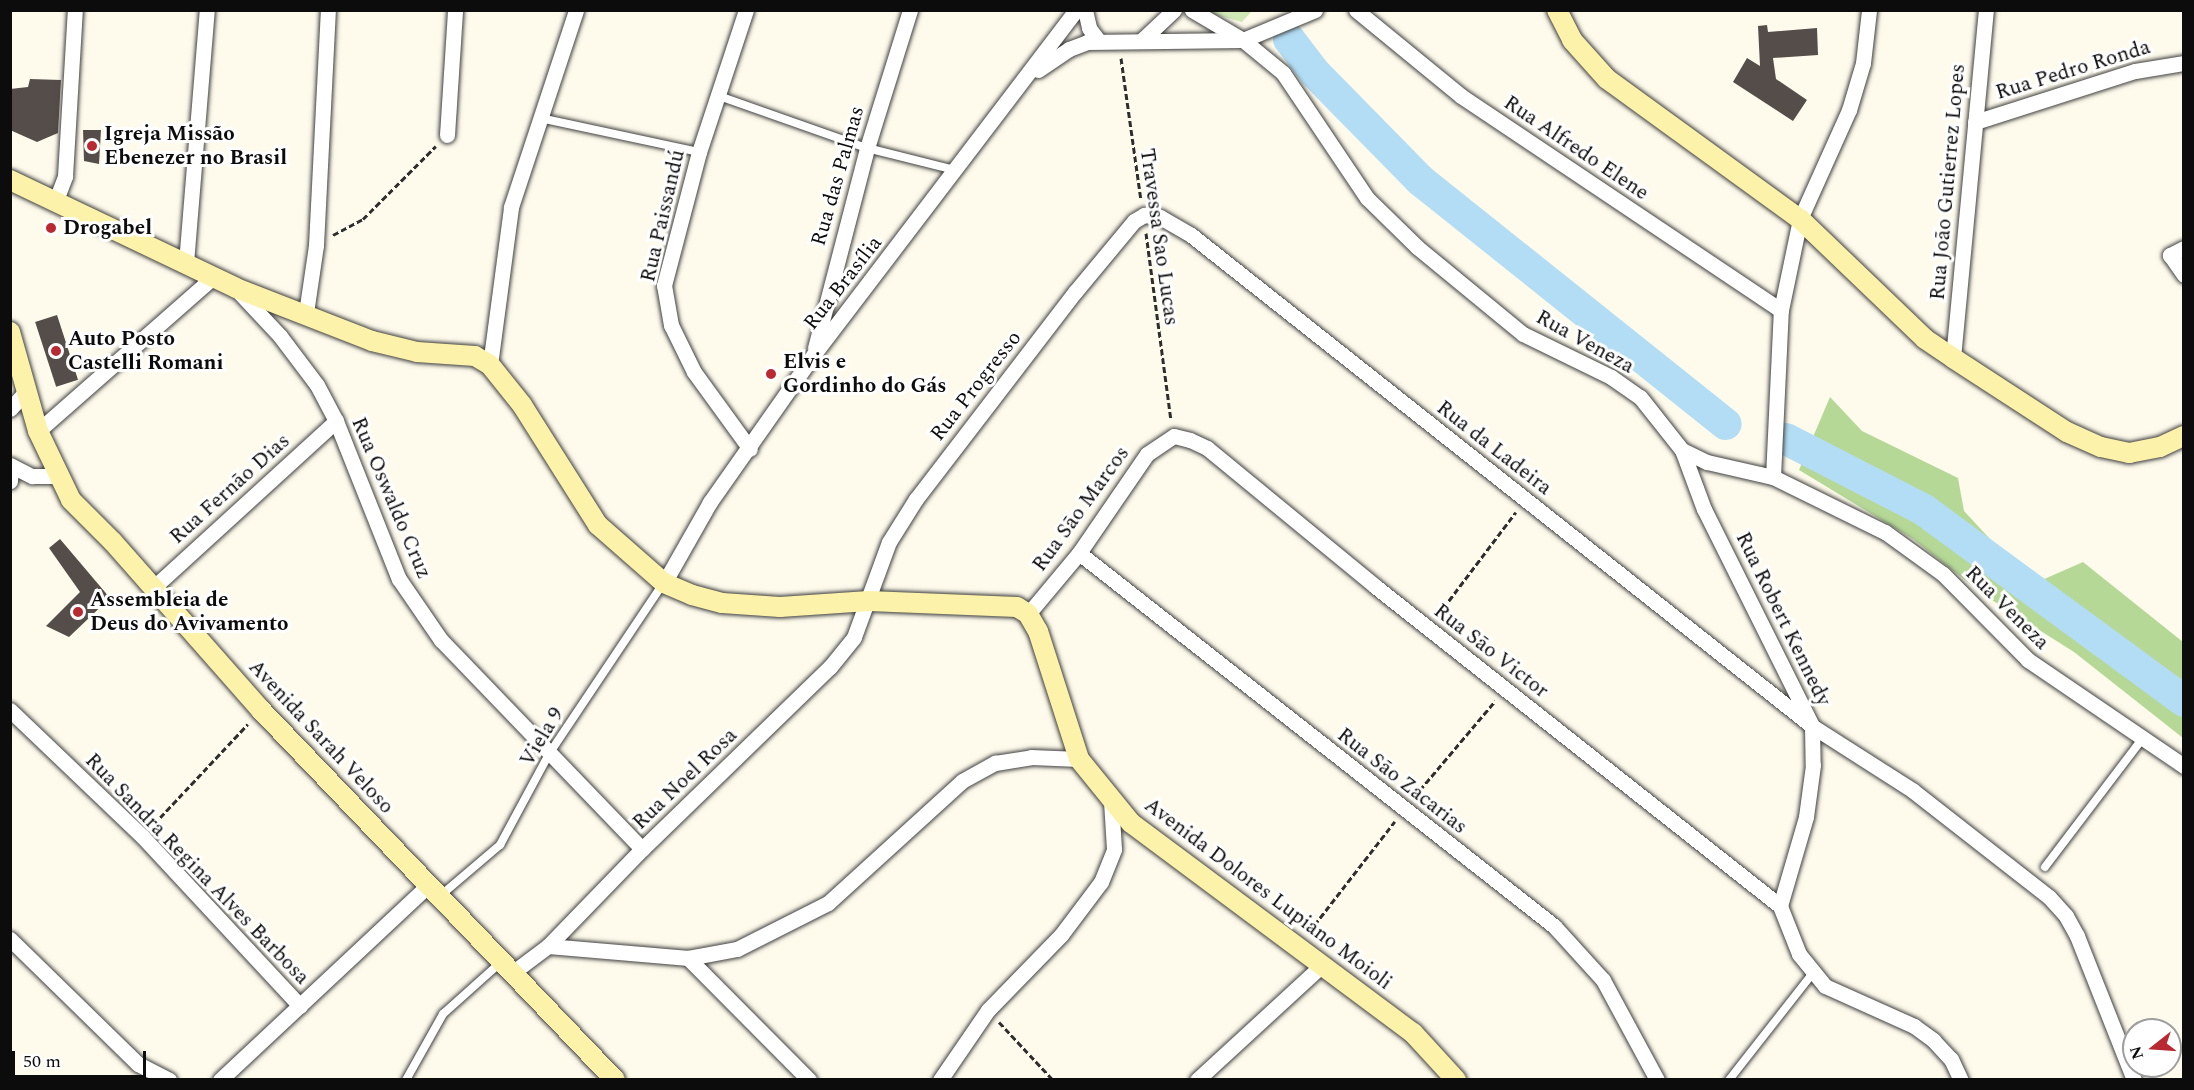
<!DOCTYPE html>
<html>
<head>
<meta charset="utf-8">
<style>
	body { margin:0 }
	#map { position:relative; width:2194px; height:1090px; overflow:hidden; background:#fefbec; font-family:Spectral,serif }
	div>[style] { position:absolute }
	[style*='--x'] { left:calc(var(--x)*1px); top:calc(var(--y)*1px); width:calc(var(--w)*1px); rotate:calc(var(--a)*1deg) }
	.green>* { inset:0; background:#d1e7b7 }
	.forest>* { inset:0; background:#b5d897 }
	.river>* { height:32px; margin:-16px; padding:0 16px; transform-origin:16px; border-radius:16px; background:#b2ddf4 }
	.building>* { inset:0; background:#554d49; transform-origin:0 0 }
	.path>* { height:3px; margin-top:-1.5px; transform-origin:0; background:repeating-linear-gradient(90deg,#2e2e2e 0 6px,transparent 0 9px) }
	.roads { filter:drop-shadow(0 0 2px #3f3f3f) drop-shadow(0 0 2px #3f3f3f) }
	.service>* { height:8px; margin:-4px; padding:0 4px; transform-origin:4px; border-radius:4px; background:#fff }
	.minor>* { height:15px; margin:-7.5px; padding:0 7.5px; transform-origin:7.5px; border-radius:7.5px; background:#fff }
	.secondary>* { height:20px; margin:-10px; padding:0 10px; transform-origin:10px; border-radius:10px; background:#fdf2a9 }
	.dots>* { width:16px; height:16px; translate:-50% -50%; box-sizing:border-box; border:3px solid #fff; border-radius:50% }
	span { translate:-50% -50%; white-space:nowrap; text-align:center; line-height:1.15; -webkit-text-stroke:6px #fff; paint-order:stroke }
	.street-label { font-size:21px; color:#0c0c0c }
	.poi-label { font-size:21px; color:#0c0c0c; font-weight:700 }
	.left { translate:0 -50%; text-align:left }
	.frame { position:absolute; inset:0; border:12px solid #0c0c0c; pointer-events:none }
	.north { position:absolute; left:2122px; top:1018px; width:60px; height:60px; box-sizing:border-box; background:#fff; border:2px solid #9e9e9e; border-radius:50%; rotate:253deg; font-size:16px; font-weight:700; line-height:24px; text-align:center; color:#0c0c0c }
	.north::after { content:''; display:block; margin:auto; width:21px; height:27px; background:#b82932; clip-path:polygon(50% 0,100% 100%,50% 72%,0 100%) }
	.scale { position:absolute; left:12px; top:1051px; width:134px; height:27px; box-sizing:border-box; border:3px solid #0c0c0c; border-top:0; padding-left:8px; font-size:18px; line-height:21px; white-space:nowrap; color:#0c0c0c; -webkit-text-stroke:4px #fff; paint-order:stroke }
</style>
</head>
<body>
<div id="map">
	<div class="green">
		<i style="clip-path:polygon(1202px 11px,1252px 11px,1242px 22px)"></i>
	</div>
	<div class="forest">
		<i style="clip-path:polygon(1830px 397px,1862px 431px,1958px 478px,1964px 511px,1990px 539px,2042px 580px,2083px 562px,2183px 642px,2183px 738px,2074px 652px,1984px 595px,1913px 539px,1799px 470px)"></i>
	</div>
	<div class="river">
		<i style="--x:1289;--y:39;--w:43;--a:52.6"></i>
		<i style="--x:1315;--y:73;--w:150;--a:45.5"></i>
		<i style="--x:1420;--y:180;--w:391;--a:38.6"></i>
		<i style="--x:1786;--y:439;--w:155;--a:27.2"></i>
		<i style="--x:1924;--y:510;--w:323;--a:36.3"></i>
	</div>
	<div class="building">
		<i style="clip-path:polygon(1767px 25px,1768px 32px,1817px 28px,1818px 55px,1773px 58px,1776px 79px,1807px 100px,1793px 121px,1733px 82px,1747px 58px,1760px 66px,1758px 26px)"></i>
		<i style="clip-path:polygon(30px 79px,61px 80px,58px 133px,37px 142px,10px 130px,10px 89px,28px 87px)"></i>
		<i style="clip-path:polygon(83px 130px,101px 130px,99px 164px,84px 161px)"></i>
		<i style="left:57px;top:315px;width:68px;height:23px;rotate:72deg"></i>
		<i style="clip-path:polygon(60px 539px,110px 598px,69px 637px,46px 626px,80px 592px,49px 548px)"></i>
	</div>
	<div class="path">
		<i style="--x:1121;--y:58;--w:143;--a:82"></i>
		<i style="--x:1146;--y:233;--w:189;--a:82.4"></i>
		<i style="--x:333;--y:235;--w:34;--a:-28"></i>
		<i style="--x:363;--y:219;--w:103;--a:-45"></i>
		<i style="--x:1438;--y:615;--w:129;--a:-52.9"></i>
		<i style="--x:1414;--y:797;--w:126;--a:-49.8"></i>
		<i style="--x:154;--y:824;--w:137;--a:-46.8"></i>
		<i style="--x:1309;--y:932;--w:140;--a:-52.2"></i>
		<i style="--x:999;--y:1022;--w:79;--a:47"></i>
	</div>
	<div class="roads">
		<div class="service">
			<i style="--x:719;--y:96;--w:157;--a:19.4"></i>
			<i style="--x:867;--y:148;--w:91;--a:14"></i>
			<i style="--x:540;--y:118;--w:163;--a:12.1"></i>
			<i style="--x:2045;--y:867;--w:162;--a:-52.8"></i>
			<i style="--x:440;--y:896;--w:79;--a:-40.4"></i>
			<i style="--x:500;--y:845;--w:103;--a:-61.7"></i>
			<i style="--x:549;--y:754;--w:205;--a:-56.2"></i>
			<i style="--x:406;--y:1080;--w:76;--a:-60.7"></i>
			<i style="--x:443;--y:1014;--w:76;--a:-41.8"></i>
			<i style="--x:1729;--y:1080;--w:135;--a:-51.9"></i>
		</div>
		<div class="minor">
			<i style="--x:746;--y:10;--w:150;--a:108.3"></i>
			<i style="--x:699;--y:152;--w:138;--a:104.7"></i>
			<i style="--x:664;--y:285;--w:41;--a:80.1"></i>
			<i style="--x:671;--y:325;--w:52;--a:63.9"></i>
			<i style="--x:694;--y:372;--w:95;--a:54"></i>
			<i style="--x:1085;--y:10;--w:18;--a:77"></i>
			<i style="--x:1089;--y:28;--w:15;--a:53"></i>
			<i style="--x:1192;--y:10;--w:59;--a:30.5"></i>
			<i style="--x:1243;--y:40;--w:52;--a:39.5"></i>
			<i style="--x:1283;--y:73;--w:151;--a:56.1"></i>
			<i style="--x:1367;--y:198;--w:70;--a:44.4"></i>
			<i style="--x:1417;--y:247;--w:137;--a:39.4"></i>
			<i style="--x:1523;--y:334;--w:98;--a:26"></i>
			<i style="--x:1611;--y:377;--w:35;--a:35"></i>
			<i style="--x:1640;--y:397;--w:68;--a:51.6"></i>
			<i style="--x:1682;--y:450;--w:28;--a:26"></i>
			<i style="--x:1707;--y:462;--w:68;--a:12.8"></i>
			<i style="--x:1773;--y:477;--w:125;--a:26.2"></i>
			<i style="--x:1885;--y:532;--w:72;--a:35.9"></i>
			<i style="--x:1943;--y:574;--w:121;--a:45.3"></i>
			<i style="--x:2028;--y:660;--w:189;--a:34.2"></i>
			<i style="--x:1356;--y:10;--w:136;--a:39.3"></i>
			<i style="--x:1461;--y:96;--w:385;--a:33.8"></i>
			<i style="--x:1142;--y:40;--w:44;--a:-43.2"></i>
			<i style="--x:1038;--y:70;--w:37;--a:-34"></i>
			<i style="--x:1069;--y:49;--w:19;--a:-21"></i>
			<i style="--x:1087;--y:42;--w:156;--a:-0.7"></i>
			<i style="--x:1243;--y:40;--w:78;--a:-22.6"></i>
			<i style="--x:1975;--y:122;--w:168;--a:-17.7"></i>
			<i style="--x:2135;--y:71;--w:50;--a:-9.3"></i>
			<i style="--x:447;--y:135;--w:125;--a:-86.3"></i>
			<i style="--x:56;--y:200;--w:26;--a:-69"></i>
			<i style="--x:65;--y:176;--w:166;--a:-86.6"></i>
			<i style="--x:2184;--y:248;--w:16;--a:153"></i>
			<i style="--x:2170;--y:255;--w:24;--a:55"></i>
			<i style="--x:186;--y:263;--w:254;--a:-85.3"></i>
			<i style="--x:237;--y:290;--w:63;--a:46.9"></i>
			<i style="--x:280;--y:336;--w:61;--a:52.9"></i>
			<i style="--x:317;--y:385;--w:41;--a:62.2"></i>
			<i style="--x:336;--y:421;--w:170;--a:68.3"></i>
			<i style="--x:399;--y:579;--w:74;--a:55.5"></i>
			<i style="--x:441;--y:640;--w:290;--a:46.1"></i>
			<i style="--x:306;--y:313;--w:69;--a:-81.6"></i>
			<i style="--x:316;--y:245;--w:235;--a:-87.1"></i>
			<i style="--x:815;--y:348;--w:207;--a:-75.4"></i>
			<i style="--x:867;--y:148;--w:145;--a:-72.7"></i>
			<i style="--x:1953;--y:358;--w:350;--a:-84.6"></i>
			<i style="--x:490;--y:365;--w:159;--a:-82.4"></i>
			<i style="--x:511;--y:207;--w:207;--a:-71.7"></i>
			<i style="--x:10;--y:409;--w:24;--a:-48"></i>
			<i style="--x:38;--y:431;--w:233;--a:-41.3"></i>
			<i style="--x:1682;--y:450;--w:63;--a:69.6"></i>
			<i style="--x:1704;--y:509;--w:242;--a:63.5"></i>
			<i style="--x:1812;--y:726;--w:39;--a:89"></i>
			<i style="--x:1813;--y:765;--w:52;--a:97.7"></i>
			<i style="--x:1806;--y:817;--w:93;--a:106.3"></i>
			<i style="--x:1780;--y:906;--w:52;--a:68.4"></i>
			<i style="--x:1799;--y:954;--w:41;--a:50.9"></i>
			<i style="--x:1825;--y:986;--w:98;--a:24.2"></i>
			<i style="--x:1914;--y:1026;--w:24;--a:36"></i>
			<i style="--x:1933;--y:1040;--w:26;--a:47"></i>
			<i style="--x:1951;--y:1059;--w:23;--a:65"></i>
			<i style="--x:10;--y:465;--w:25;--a:27"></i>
			<i style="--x:32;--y:476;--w:25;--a:0"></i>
			<i style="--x:1773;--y:477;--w:167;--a:-87.3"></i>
			<i style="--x:1781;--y:310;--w:93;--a:-78.2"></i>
			<i style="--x:1800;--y:219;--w:120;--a:-65.8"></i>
			<i style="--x:1849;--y:110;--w:49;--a:-73.4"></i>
			<i style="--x:1863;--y:63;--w:53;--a:-83.5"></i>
			<i style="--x:10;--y:481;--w:15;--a:-86"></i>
			<i style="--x:1079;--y:553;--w:604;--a:38.14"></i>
			<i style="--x:1554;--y:926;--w:73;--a:47.8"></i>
			<i style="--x:1603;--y:980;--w:114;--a:61.6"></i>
			<i style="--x:664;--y:583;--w:93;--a:-60.4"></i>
			<i style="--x:710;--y:502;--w:181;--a:-54.9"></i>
			<i style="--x:814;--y:354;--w:432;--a:-52.7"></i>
			<i style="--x:153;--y:588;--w:248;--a:-42.4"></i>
			<i style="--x:1028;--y:614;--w:80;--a:-50.1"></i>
			<i style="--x:1079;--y:553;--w:120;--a:-55.5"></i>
			<i style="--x:1147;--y:454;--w:32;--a:-34"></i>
			<i style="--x:1174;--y:436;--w:16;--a:14"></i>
			<i style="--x:1190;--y:440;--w:19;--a:25"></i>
			<i style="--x:1207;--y:448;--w:219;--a:39.4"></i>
			<i style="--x:1376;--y:587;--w:515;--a:38.29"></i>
			<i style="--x:10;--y:710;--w:182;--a:43.7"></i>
			<i style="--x:142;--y:836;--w:232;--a:47.1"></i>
			<i style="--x:10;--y:939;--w:179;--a:44.3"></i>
			<i style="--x:138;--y:1064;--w:35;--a:27"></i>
			<i style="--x:548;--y:946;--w:141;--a:4.9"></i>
			<i style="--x:688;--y:958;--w:50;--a:-10.4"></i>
			<i style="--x:737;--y:949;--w:102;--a:-26.8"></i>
			<i style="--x:828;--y:903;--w:181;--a:-42.3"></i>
			<i style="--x:962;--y:781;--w:38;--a:-29"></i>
			<i style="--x:995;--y:763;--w:36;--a:-9"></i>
			<i style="--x:1031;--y:757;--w:48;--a:2.4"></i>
			<i style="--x:688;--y:958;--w:172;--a:45.2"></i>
			<i style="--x:512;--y:973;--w:45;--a:-36.9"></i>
			<i style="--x:548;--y:946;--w:135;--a:-45.9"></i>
			<i style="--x:642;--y:849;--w:262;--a:-44.1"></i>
			<i style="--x:830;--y:667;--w:38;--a:-51"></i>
			<i style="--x:854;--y:637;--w:101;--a:-69.8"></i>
			<i style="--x:889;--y:542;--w:51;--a:-57.9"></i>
			<i style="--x:916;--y:499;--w:261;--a:-52.5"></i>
			<i style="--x:1075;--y:292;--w:92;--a:-50.3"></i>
			<i style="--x:1134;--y:221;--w:12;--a:-31"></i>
			<i style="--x:1144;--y:215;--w:16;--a:7"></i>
			<i style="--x:1160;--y:217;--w:36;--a:30"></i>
			<i style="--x:1191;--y:235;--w:792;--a:38.33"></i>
			<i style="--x:1812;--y:726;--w:119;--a:32.6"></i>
			<i style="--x:1912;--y:790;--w:174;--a:38"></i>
			<i style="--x:2049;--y:897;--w:25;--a:48"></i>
			<i style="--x:2066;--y:916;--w:23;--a:61"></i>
			<i style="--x:2077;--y:936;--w:155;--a:68.4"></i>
			<i style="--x:220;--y:1080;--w:284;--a:-43.1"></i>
			<i style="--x:940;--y:1080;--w:85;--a:-55.6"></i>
			<i style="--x:988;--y:1010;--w:105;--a:-45.8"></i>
			<i style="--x:1061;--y:935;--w:66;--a:-53"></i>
			<i style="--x:1101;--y:882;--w:35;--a:-68"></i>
			<i style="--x:1114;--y:849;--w:48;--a:-93.6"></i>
			<i style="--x:1197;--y:1080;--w:168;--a:-42.6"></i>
		</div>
		<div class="secondary">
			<i style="--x:1557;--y:10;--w:34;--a:63"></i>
			<i style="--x:1572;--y:40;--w:52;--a:48.1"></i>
			<i style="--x:1607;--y:79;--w:238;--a:36"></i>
			<i style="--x:1800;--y:219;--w:173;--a:43.8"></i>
			<i style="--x:1925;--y:339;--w:34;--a:34"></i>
			<i style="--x:1953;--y:358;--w:136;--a:33"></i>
			<i style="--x:2067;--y:432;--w:37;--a:24"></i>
			<i style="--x:2101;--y:447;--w:29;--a:12"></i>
			<i style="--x:2129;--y:453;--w:32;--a:-11"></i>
			<i style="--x:2160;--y:447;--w:26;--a:-25"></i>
			<i style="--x:10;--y:180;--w:250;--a:25.5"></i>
			<i style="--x:236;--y:288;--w:146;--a:21.3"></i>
			<i style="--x:372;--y:341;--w:46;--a:13.7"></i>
			<i style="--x:417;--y:352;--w:58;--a:3.9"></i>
			<i style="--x:475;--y:356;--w:17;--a:31"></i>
			<i style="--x:490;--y:365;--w:51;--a:51.3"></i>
			<i style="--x:522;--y:405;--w:142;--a:57.7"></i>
			<i style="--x:598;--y:525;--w:88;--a:41.3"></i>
			<i style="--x:664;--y:583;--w:30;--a:23"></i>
			<i style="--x:692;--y:595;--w:31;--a:15"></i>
			<i style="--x:722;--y:603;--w:58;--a:3.9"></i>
			<i style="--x:780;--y:607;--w:89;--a:-3.9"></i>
			<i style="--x:869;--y:601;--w:148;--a:2.3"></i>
			<i style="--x:1017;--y:607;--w:13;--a:32"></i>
			<i style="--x:1028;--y:614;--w:20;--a:60"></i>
			<i style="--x:1038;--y:631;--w:134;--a:72.2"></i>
			<i style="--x:1079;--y:759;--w:82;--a:50.9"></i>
			<i style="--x:1131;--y:823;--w:352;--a:36.7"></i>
			<i style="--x:1413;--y:1033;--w:64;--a:47.5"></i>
			<i style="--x:10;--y:332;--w:103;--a:74.2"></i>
			<i style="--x:38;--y:431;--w:76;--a:64.4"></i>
			<i style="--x:71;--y:500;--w:59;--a:45"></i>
			<i style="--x:113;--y:542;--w:224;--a:48.6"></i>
			<i style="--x:261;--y:710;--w:512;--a:46.27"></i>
		</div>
	</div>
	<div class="dots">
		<i style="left:92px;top:146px;background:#b82932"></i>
		<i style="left:51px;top:228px;background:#b82932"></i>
		<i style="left:56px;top:351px;background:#b82932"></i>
		<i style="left:771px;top:374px;background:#b82932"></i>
		<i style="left:78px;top:612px;background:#b82932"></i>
	</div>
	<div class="street-label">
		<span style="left:2073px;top:70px;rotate:-17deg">Rua Pedro Ronda</span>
		<span style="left:1576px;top:148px;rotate:34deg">Rua Alfredo Elene</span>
		<span style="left:838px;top:176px;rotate:-74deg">Rua das Palmas</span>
		<span style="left:1948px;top:182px;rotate:-85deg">Rua João Gutierrez Lopes</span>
		<span style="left:663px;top:216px;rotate:-77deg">Rua Paissandú</span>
		<span style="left:1159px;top:237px;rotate:82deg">Travessa Sao Lucas</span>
		<span style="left:843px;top:283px;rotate:-52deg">Rua Brasília</span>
		<span style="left:1585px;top:342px;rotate:29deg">Rua Veneza</span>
		<span style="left:976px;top:386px;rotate:-52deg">Rua Progresso</span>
		<span style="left:1494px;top:448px;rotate:38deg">Rua da Ladeira</span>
		<span style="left:230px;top:489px;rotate:-42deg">Rua Fernão Dias</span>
		<span style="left:391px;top:498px;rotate:67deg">Rua Oswaldo Cruz</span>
		<span style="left:1081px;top:509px;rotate:-54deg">Rua São Marcos</span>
		<span style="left:2007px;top:608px;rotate:45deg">Rua Veneza</span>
		<span style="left:1783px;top:619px;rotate:64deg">Rua Robert Kennedy</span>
		<span style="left:1491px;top:651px;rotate:38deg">Rua São Victor</span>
		<span style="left:321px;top:737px;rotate:47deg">Avenida Sarah Veloso</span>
		<span style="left:542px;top:737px;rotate:-59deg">Viela 9</span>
		<span style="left:685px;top:779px;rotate:-44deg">Rua Noel Rosa</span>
		<span style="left:1402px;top:781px;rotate:38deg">Rua São Zacarias</span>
		<span style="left:197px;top:869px;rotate:46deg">Rua Sandra Regina Alves Barbosa</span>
		<span style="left:1268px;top:894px;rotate:37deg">Avenida Dolores Lupiano Moioli</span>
	</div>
	<div class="poi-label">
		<span class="left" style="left:104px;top:146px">Igreja Missão<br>Ebenezer no Brasil</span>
		<span class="left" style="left:63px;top:228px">Drogabel</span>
		<span class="left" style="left:68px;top:351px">Auto Posto<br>Castelli Romani</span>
		<span class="left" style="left:783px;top:374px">Elvis e<br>Gordinho do Gás</span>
		<span class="left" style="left:90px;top:612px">Assembleia de<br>Deus do Avivamento</span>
	</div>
	<div class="frame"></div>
	<div class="north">N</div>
	<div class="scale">50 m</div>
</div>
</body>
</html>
